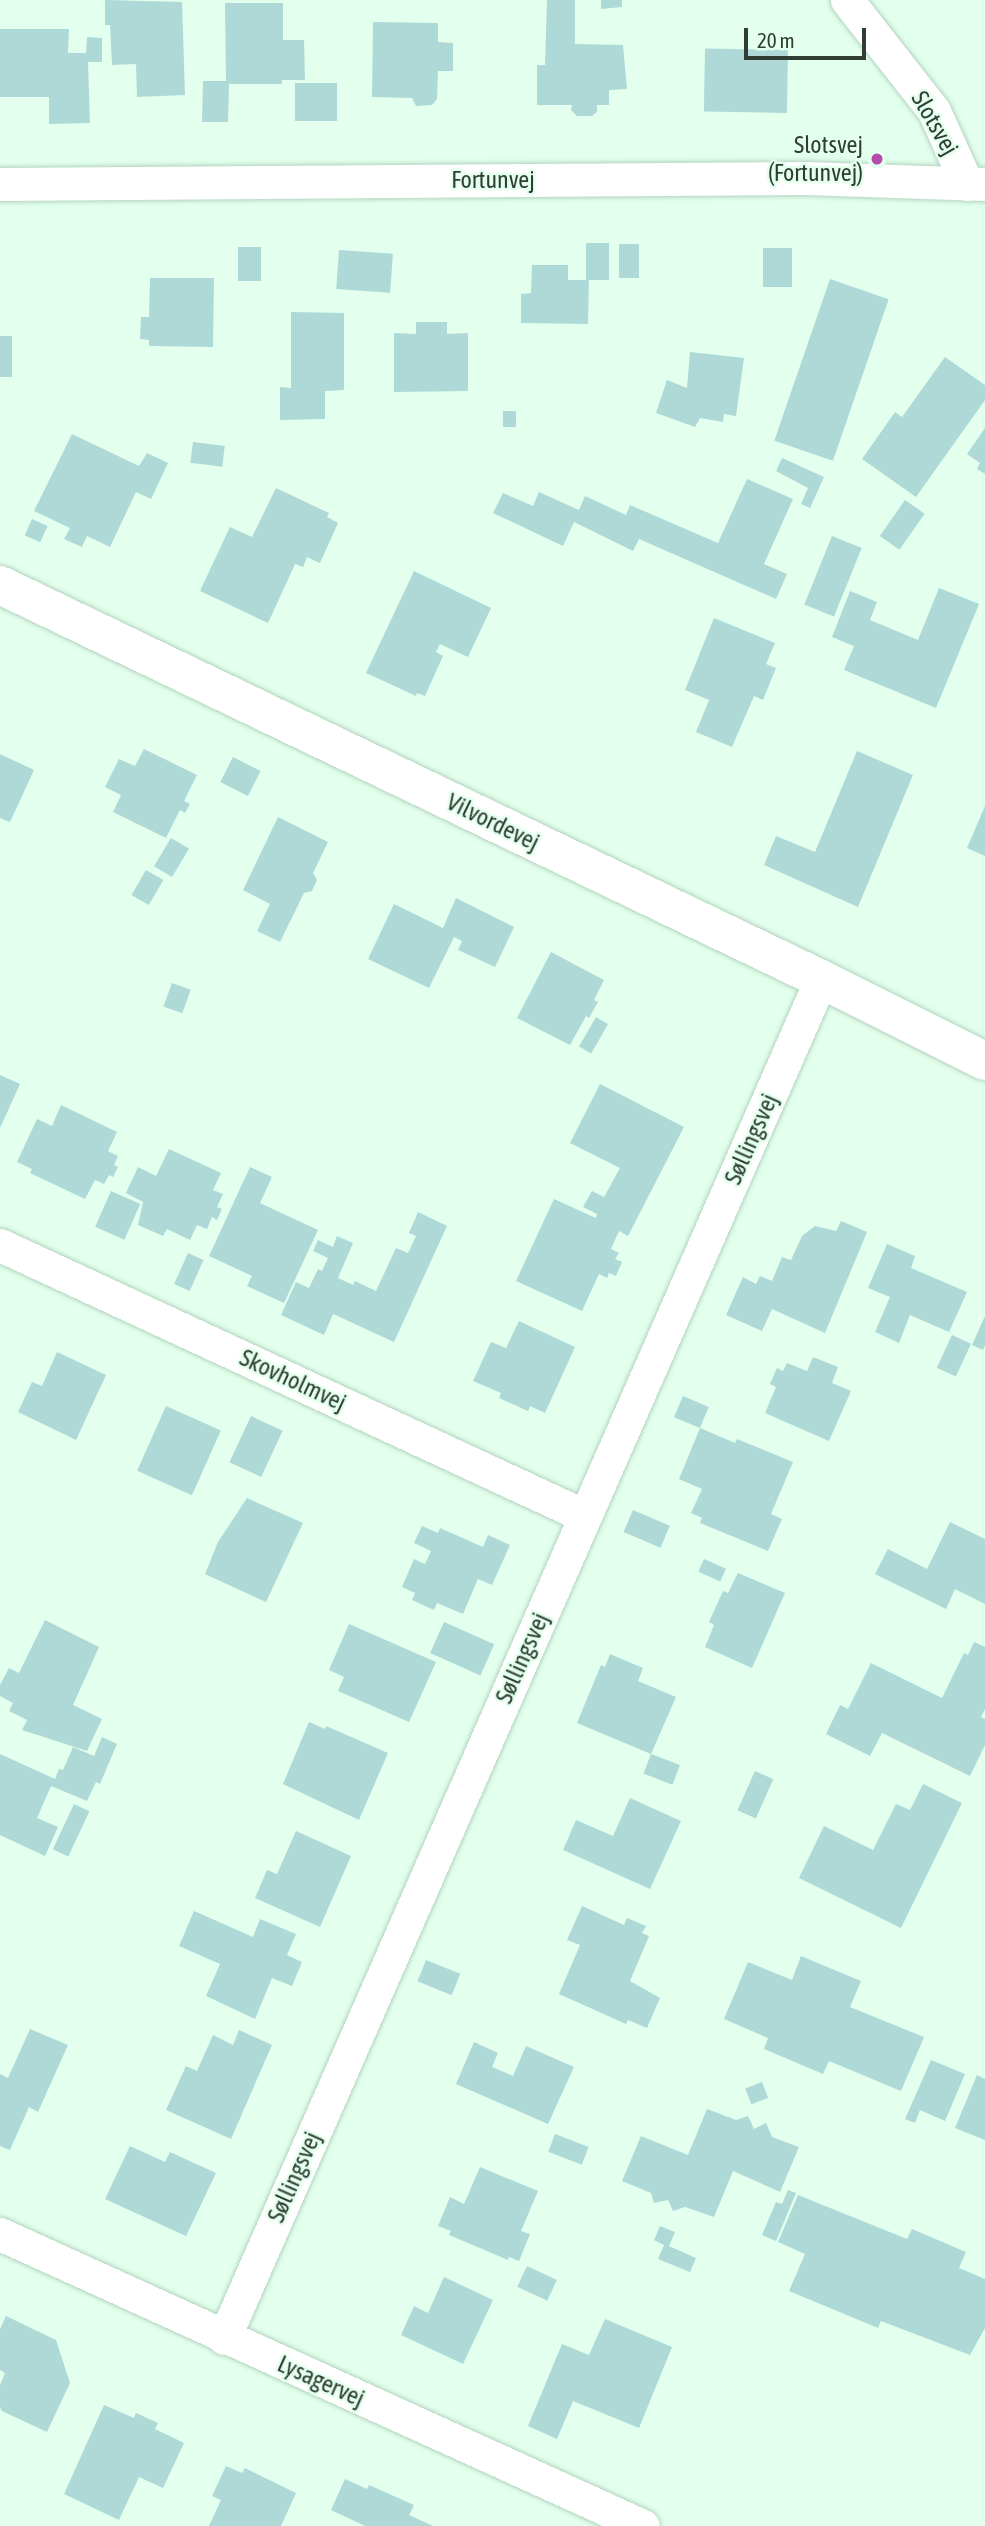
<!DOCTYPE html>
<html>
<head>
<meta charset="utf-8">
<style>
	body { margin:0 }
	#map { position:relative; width:985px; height:2526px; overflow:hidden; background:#e3ffed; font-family:"Asap Condensed",sans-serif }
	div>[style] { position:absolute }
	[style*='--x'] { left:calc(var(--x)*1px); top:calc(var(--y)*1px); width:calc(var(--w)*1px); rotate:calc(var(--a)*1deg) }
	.building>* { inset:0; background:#aed9d7; transform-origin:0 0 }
	.roads { filter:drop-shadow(0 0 2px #b3d5c0) drop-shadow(0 0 2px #b3d5c0) }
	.street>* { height:33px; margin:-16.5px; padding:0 16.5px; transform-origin:16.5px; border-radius:16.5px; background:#fff }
	.secondary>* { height:38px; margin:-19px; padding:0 19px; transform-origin:19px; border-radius:19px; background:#fff }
	.dots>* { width:19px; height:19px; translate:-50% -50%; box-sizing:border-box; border:4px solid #e3ffed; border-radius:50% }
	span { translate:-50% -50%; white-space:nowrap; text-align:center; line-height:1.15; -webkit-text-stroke:5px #e3ffed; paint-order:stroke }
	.street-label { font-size:24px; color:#303d35 }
	.poi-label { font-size:24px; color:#303d35 }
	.right { translate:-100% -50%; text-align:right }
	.scale { position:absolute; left:744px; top:28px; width:122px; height:32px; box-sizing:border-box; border:4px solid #303d35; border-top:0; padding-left:9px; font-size:21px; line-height:24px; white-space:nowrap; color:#303d35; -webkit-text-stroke:5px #e3ffed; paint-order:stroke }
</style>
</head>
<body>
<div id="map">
	<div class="building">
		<i style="clip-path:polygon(105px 0,182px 2px,185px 95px,137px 97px,136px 64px,112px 65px,110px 25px,105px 25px)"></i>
		<i style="clip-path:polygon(547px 0,575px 0,575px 44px,623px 45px,627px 89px,609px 90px,609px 105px,597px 105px,597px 112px,592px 116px,577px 116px,571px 110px,572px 105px,537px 105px,537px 65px,545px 65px)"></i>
		<i style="clip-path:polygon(601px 0,622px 0,622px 7px,601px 9px)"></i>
		<i style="clip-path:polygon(225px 3px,283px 3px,283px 40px,304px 40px,305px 80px,282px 80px,282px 84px,229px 84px,228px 122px,202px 122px,203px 81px,226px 81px)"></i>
		<i style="clip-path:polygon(373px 22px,438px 23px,438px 42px,453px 43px,453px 71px,438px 71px,437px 99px,432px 105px,416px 106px,412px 98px,372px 97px)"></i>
		<i style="clip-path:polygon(0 29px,69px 29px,68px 53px,86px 53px,87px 37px,102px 38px,102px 62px,88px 62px,90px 123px,49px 124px,49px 97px,0 97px)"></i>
		<i style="left:788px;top:50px;width:63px;height:83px;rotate:91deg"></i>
		<i style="left:337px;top:83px;width:38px;height:42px;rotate:90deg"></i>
		<i style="left:586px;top:243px;width:23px;height:37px"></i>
		<i style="left:639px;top:244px;width:34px;height:20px;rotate:90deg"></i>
		<i style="left:238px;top:247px;width:23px;height:34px"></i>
		<i style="left:763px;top:248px;width:29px;height:39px"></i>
		<i style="left:339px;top:250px;width:54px;height:39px;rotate:4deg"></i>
		<i style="clip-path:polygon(532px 265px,568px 265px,568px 280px,589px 280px,588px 324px,521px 323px,521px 294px,531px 293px)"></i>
		<i style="clip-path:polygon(150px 278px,214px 278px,213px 347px,149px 346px,149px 340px,140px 339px,141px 317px,149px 317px)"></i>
		<i style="left:830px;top:279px;width:62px;height:171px;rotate:19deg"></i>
		<i style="clip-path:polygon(291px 312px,344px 313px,344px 390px,325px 391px,325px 419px,280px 420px,280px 387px,291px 388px)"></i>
		<i style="clip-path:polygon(416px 322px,447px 322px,447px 334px,468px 333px,468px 391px,394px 392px,394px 333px,416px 334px)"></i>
		<i style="left:0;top:336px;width:12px;height:41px"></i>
		<i style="clip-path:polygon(690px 352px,744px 358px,736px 416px,724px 414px,723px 422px,700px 418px,695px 427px,656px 413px,667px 380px,687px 388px)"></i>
		<i style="clip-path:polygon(945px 357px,985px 385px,985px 400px,916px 497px,862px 459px,895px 412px,902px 417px)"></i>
		<i style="left:503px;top:411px;width:13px;height:16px"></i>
		<i style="clip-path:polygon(985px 428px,985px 474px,977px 469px,980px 463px,967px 454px)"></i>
		<i style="clip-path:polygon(72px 434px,139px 466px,147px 453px,168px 463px,151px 499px,136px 492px,110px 547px,87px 536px,82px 547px,64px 539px,70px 528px,34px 511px)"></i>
		<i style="left:193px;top:442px;width:32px;height:21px;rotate:7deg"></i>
		<i style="clip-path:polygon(782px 458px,824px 477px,810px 508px,801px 504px,808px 488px,776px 471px)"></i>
		<i style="clip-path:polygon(747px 479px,793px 499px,764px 564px,787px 574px,776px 599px,639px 539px,633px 551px,574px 522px,563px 546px,493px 513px,503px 493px,533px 506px,539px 492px,579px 510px,585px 496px,626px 515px,630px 505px,718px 543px)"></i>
		<i style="clip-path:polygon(276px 488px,329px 513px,327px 517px,338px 523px,320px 563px,307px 557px,303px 567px,295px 564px,268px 623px,200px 591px,230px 527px,252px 537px)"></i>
		<i style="left:905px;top:500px;width:24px;height:44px;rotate:35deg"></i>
		<i style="left:32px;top:519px;width:17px;height:18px;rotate:24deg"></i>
		<i style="left:832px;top:536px;width:32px;height:74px;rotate:22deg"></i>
		<i style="clip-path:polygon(414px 571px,491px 608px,468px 657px,440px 644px,436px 652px,443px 656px,425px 696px,417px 693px,416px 696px,366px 673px)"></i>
		<i style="clip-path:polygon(939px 588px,979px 604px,936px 708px,844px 670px,854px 646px,832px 637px,850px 591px,877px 602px,870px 620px,918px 640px)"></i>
		<i style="clip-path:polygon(714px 618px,775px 643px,766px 664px,776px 668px,763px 700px,754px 696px,732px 747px,696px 732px,709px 700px,685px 690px)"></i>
		<i style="clip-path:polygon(144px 749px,197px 775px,184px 801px,190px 804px,185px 813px,180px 810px,166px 838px,113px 812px,121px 795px,105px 787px,119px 759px,135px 766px)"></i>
		<i style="clip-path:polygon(857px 751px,913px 775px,858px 907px,764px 865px,776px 836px,815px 852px)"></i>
		<i style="clip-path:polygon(0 754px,34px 770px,10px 822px,0 818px)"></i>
		<i style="left:233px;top:757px;width:31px;height:28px;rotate:27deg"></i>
		<i style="clip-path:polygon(985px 806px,985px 856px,967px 848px)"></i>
		<i style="clip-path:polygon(278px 817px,328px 842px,313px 873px,317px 880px,312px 891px,304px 893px,280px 942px,257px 931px,270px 904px,243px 890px)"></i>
		<i style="left:171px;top:838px;width:21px;height:33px;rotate:31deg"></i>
		<i style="left:146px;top:870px;width:20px;height:29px;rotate:30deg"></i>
		<i style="clip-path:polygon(456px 898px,514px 927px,495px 967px,458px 950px,462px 941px,454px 937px,429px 988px,368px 959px,394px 904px,443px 928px)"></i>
		<i style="clip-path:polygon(551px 952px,604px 980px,594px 1000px,598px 1002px,589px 1018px,586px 1016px,570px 1045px,517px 1018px)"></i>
		<i style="left:172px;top:983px;width:20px;height:25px;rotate:20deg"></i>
		<i style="left:596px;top:1017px;width:14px;height:34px;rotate:30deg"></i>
		<i style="clip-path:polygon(0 1075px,20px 1084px,0 1128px)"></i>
		<i style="clip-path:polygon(600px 1084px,684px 1127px,628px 1236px,619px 1231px,611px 1249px,619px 1253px,615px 1259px,622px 1262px,616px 1276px,609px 1273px,607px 1278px,599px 1274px,582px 1311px,516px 1281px,554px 1199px,596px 1218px,597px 1214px,583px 1207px,592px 1191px,604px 1197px,620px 1168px,570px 1143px)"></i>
		<i style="clip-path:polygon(61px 1105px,117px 1132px,108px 1151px,118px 1156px,114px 1165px,118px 1167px,113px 1177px,109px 1175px,104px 1184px,95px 1180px,85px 1199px,30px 1173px,32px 1169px,17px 1162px,37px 1119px,52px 1126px)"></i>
		<i style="clip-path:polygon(169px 1149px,221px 1173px,213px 1190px,223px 1194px,217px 1207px,222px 1209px,217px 1220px,212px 1217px,207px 1229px,197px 1225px,190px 1240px,167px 1229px,163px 1236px,138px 1225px,143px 1202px,126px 1193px,138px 1167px,156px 1176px)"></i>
		<i style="clip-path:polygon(250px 1167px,272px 1177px,260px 1203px,318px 1230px,284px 1303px,247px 1286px,252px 1276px,209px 1256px)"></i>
		<i style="left:111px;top:1191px;width:32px;height:39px;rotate:24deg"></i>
		<i style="clip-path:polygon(418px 1212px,447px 1226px,394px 1342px,333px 1314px,324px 1335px,281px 1315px,296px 1282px,309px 1288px,318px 1269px,322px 1271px,328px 1258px,313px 1251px,318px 1240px,333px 1247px,337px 1236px,353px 1243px,338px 1278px,353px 1285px,355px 1281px,376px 1291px,396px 1248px,408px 1253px,416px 1236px,409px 1233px)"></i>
		<i style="clip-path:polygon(841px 1221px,867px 1232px,825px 1333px,772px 1309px,762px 1331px,726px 1315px,743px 1277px,756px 1284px,760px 1276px,772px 1281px,782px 1257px,791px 1260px,802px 1236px,815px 1226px,836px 1231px)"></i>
		<i style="clip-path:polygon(887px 1244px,915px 1256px,911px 1268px,967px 1292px,949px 1332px,910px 1315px,899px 1343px,875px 1332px,890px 1297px,868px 1288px)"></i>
		<i style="left:188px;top:1253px;width:17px;height:34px;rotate:24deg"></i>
		<i style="clip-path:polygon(985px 1316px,985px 1345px,983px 1350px,972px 1345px)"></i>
		<i style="clip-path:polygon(519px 1321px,575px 1347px,545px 1413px,530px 1406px,528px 1411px,499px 1398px,501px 1393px,473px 1381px,491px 1342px,506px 1348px)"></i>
		<i style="left:952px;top:1335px;width:21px;height:36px;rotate:25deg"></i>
		<i style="clip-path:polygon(57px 1352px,106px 1375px,76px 1440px,18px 1412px,32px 1382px,42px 1386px)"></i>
		<i style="clip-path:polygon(813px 1357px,838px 1367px,832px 1383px,851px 1391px,829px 1441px,765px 1413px,776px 1387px,770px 1384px,777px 1368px,783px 1371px,787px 1363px,807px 1371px)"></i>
		<i style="left:683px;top:1396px;width:28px;height:23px;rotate:23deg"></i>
		<i style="left:166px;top:1406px;width:60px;height:71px;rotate:24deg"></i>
		<i style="left:251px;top:1416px;width:35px;height:51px;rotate:25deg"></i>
		<i style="clip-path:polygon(700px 1428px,735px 1443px,737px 1439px,793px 1462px,771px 1514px,782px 1519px,768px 1551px,700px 1523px,702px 1518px,691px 1513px,702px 1489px,679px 1479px)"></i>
		<i style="clip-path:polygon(247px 1498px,303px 1523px,266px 1602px,205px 1574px,218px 1542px)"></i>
		<i style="left:633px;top:1510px;width:40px;height:24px;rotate:23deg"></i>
		<i style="clip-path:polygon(950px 1522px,985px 1539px,985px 1604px,955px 1589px,946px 1609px,875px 1574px,888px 1549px,927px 1569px)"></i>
		<i style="clip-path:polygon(422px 1526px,438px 1533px,440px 1528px,483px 1547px,488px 1535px,510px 1545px,492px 1585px,478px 1579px,463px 1614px,437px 1603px,434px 1610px,412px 1600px,415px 1593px,402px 1587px,414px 1559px,425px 1564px,431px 1551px,414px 1543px)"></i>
		<i style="left:704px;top:1559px;width:24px;height:14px;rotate:24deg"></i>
		<i style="clip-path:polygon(738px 1573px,785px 1593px,752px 1668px,705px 1647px,714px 1625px,709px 1622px,723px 1591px,728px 1593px)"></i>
		<i style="clip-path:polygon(45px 1620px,99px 1647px,73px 1705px,102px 1719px,87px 1751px,22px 1730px,27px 1720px,9px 1711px,13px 1703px,0 1696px,0 1685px,9px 1668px,19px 1673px)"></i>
		<i style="left:444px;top:1622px;width:55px;height:34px;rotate:24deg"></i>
		<i style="clip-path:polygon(349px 1624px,436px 1662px,409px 1722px,338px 1691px,344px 1677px,329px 1670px)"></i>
		<i style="clip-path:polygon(974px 1642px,985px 1647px,985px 1709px,981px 1717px,985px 1719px,985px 1745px,970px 1776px,882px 1733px,870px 1756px,826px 1734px,840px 1705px,848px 1709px,871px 1663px,942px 1698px,964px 1653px,968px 1655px)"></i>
		<i style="clip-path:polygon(610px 1654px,643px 1668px,638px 1681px,676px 1697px,651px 1754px,577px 1723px,601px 1665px,605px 1667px)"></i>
		<i style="clip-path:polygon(309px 1722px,325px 1729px,326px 1726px,388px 1753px,359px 1820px,283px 1784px)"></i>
		<i style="clip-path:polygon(102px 1737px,117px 1744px,100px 1784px,96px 1782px,87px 1801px,51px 1786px,37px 1818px,58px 1827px,45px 1856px,0 1835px,0 1754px,55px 1779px,59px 1769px,63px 1770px,73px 1747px,94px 1756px)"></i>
		<i style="left:651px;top:1754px;width:31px;height:21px;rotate:21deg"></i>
		<i style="left:755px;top:1771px;width:20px;height:43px;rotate:24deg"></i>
		<i style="clip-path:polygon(923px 1784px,962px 1803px,901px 1928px,799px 1878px,824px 1826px,873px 1850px,896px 1804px,910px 1810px)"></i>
		<i style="clip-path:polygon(630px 1798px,681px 1821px,650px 1889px,563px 1850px,576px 1820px,613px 1836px)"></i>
		<i style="left:74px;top:1804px;width:17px;height:50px;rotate:25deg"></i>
		<i style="clip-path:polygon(296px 1831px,351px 1856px,320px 1927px,255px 1898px,267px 1870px,277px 1874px)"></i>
		<i style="clip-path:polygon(582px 1906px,624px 1925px,627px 1918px,646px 1926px,642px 1933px,649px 1936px,630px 1981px,660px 1998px,647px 2028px,628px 2020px,626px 2024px,559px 1994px,580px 1945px,567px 1940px)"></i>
		<i style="clip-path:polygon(194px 1911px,253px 1937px,260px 1919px,296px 1934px,287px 1955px,302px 1962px,292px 1986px,272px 1978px,255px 2019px,206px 1996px,220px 1964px,179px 1946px)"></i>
		<i style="clip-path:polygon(801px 1956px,861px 1981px,850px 2007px,924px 2037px,901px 2091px,829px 2061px,823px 2074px,764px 2049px,768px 2038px,724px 2019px,748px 1962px,792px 1980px)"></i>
		<i style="left:426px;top:1960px;width:37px;height:23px;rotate:22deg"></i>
		<i style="clip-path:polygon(30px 2029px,68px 2045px,38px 2112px,29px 2107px,10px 2150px,0 2146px,0 2074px,8px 2078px)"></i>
		<i style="clip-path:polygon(239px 2030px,272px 2045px,231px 2139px,166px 2110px,186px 2066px,197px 2071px,213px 2035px,233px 2045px)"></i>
		<i style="clip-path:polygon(474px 2042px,498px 2053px,492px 2067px,513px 2076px,526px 2046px,574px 2067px,548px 2124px,456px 2084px)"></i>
		<i style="clip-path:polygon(931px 2060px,965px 2074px,945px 2121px,920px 2110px,915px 2123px,905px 2119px)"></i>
		<i style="clip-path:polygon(977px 2075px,985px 2079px,985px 2140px,955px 2128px)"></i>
		<i style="left:762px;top:2082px;width:17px;height:18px;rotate:69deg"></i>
		<i style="clip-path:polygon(707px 2109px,736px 2120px,748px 2116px,754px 2129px,766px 2123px,772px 2137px,799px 2147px,780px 2192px,733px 2171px,714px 2217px,685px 2207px,673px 2211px,668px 2200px,654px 2203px,651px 2193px,622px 2181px,641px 2136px,688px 2155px)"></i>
		<i style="left:555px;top:2134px;width:36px;height:19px;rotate:21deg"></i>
		<i style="clip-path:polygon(130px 2146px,165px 2162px,170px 2152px,216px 2173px,186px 2236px,105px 2199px)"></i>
		<i style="clip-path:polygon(480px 2167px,538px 2191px,521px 2231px,530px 2234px,519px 2261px,509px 2257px,508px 2260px,449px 2235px,451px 2231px,438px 2226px,450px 2197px,464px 2204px)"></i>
		<i style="clip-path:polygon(788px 2190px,796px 2193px,776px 2241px,762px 2235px,776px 2202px,782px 2204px)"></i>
		<i style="clip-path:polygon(798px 2195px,907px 2239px,912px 2229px,966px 2252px,959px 2268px,985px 2279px,985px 2328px,970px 2355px,881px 2321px,878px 2328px,789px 2291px,805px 2254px,778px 2242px)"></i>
		<i style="clip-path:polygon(660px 2226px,675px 2232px,669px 2246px,696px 2258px,690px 2272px,658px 2259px,664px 2245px,654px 2240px)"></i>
		<i style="left:527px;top:2266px;width:33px;height:23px;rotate:25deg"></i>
		<i style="clip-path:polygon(444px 2277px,493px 2300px,463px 2364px,401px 2335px,414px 2306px,428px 2313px)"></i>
		<i style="clip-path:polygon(6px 2316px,56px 2340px,70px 2383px,47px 2432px,2px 2411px,0 2407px,0 2385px,5px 2373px,0 2370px,0 2329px)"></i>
		<i style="clip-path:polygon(605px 2319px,672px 2347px,639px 2428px,573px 2401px,557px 2439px,528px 2426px,562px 2344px,589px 2355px)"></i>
		<i style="clip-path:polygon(104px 2405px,134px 2418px,136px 2413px,158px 2423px,155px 2429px,184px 2443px,163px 2488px,139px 2477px,119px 2520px,64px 2494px)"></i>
		<i style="clip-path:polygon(226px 2466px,242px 2473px,245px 2468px,296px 2493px,281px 2526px,209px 2526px,221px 2500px,212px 2496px)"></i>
		<i style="clip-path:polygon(345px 2479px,367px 2489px,369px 2485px,414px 2505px,409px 2515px,433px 2526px,365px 2526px,331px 2510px)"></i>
	</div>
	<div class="roads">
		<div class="street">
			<i style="--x:847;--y:0;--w:141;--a:51.9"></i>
			<i style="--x:934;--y:111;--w:80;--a:65.7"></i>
			<i style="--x:0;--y:184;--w:805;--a:-0.43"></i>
			<i style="--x:805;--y:178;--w:180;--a:1.9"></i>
			<i style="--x:0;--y:1245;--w:645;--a:24.86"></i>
			<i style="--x:0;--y:2234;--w:706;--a:24.42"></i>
			<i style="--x:224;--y:2338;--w:1484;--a:-66.28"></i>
		</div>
		<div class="secondary">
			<i style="--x:0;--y:585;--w:911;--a:25.64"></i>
			<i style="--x:821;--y:979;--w:183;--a:26.6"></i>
		</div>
	</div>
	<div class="dots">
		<i style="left:877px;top:159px;background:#b54bac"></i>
	</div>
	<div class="street-label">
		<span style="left:935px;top:123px;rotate:60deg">Slotsvej</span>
		<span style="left:493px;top:180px">Fortunvej</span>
		<span style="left:493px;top:822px;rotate:26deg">Vilvordevej</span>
		<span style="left:751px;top:1139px;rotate:-66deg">Søllingsvej</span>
		<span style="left:293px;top:1380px;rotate:25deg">Skovholmvej</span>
		<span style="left:522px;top:1658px;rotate:-66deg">Søllingsvej</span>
		<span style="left:294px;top:2177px;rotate:-66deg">Søllingsvej</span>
		<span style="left:321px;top:2381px;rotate:24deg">Lysagervej</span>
	</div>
	<div class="poi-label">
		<span class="right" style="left:863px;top:159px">Slotsvej<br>(Fortunvej)</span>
	</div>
	<div class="scale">20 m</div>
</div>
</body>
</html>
